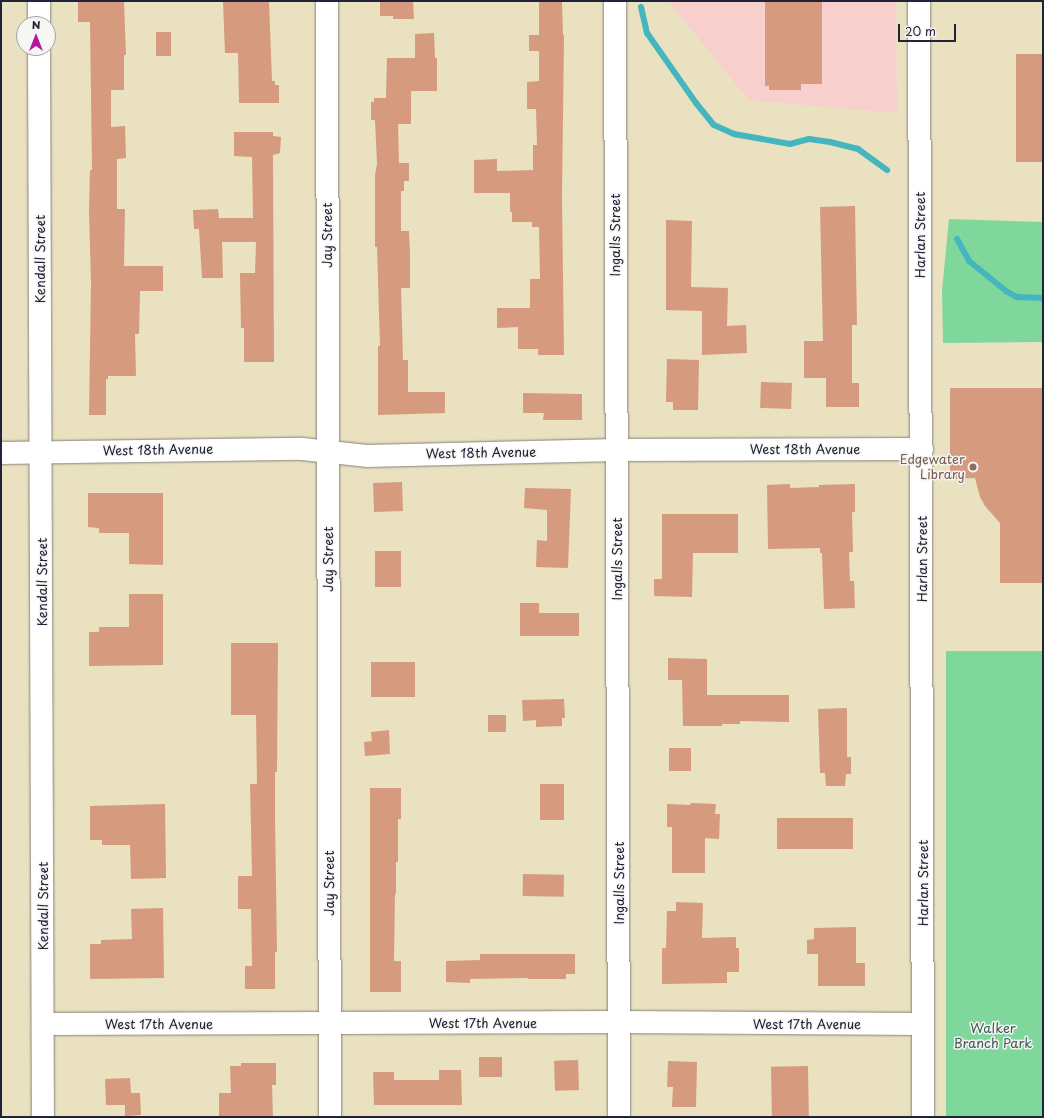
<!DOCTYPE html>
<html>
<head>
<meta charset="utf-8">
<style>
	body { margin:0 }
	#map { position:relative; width:1044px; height:1118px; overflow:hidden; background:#e9e1bf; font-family:"Playpen Sans",sans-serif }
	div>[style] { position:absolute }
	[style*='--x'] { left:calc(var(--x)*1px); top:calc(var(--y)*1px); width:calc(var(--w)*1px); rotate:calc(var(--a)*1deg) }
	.built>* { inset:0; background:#f7d0ce }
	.green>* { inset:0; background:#7fd79c; transform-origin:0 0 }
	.stream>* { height:6px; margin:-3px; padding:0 3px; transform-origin:3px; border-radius:3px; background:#46b6be }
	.building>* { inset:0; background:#d69a7e; transform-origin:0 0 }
	.roads { filter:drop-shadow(0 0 1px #86827d) drop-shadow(0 0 1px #86827d) }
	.minor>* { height:22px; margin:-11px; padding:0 11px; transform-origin:11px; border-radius:11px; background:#fff }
	.tertiary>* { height:22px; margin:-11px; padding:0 11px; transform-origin:11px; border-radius:11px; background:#fff }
	.dots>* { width:11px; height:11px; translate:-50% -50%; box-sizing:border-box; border:2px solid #f6f6f2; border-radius:50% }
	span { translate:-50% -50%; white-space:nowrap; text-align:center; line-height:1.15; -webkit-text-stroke:3px #f6f6f2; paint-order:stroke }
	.street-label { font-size:13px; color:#22223b }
	.education-label { font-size:13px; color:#785e54 }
	.right { translate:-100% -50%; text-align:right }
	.park-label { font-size:13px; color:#3e5858 }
	.frame { position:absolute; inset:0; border:2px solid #22223b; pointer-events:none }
	.north { position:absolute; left:16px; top:16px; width:40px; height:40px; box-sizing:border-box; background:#f6f6f2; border:1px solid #a1a1a9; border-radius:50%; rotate:0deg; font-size:11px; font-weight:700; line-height:16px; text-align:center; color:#22223b }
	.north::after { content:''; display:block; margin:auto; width:14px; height:18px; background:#b5179e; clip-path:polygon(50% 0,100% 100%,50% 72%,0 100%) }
	.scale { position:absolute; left:898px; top:24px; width:58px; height:18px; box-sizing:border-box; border:2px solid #22223b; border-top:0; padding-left:5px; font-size:12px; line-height:14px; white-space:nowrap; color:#22223b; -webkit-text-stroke:3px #f6f6f2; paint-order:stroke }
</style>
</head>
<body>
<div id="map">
	<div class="built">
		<i style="clip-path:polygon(668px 1px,896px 1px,897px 113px,749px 100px)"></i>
	</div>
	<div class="green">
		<i style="clip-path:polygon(949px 219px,1043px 222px,1043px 342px,943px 343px,942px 291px)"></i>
		<i style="left:946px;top:651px;width:97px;height:466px"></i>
	</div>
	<div class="stream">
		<i style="--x:641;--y:7;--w:27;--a:77"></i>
		<i style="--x:647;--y:33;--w:85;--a:55"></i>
		<i style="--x:696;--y:103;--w:28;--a:51"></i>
		<i style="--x:714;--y:125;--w:22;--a:24"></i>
		<i style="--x:734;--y:134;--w:57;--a:10.1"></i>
		<i style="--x:790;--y:144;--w:20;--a:-15"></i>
		<i style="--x:809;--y:139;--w:21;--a:8"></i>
		<i style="--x:830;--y:142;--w:29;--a:14"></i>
		<i style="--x:858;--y:149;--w:36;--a:36"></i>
		<i style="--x:957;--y:239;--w:25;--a:61"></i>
		<i style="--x:969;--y:261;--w:48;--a:39"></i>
		<i style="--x:1006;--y:291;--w:13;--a:29"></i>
		<i style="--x:1017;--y:297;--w:26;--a:2"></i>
	</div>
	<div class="building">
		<i style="clip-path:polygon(78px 1px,124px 1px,126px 55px,124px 55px,124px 90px,111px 90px,111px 127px,125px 126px,126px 158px,117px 159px,117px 209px,125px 209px,124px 266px,163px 266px,163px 291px,140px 291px,139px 334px,135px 334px,136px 376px,108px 376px,108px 379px,106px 379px,106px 415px,89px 415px,91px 283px,89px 210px,90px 170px,92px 170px,90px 22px,78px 22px)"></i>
		<i style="clip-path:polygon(223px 1px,269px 1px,272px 81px,275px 81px,275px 85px,279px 85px,279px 103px,239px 103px,238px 53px,225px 53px)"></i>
		<i style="clip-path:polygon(380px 1px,413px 1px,414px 19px,393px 19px,393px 16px,380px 16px)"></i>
		<i style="clip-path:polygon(539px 1px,562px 1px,563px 35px,564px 35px,562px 196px,564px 355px,538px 355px,538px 349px,518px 349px,518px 327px,497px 328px,497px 308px,530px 308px,530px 279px,540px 279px,539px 227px,532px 227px,532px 222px,512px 222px,512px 212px,510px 212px,510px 193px,474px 193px,474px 160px,497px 159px,497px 171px,533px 170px,533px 145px,537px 145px,536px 109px,527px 109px,527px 82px,539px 81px,539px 51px,529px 51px,529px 35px,539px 35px)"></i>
		<i style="clip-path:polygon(765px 1px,822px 1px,822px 84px,801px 84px,801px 90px,769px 90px,769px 86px,765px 86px)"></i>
		<i style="left:156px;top:32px;width:15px;height:24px"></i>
		<i style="clip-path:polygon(434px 33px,435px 58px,437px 58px,437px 91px,411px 91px,411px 124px,398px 124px,399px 163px,409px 163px,409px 181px,404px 181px,404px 191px,401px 191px,401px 231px,409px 231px,410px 254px,410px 288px,401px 288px,403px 360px,408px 360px,408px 392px,445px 392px,445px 413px,378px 415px,378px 346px,380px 346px,377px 247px,375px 247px,375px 175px,377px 164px,375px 120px,371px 120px,371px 102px,374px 102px,374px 98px,386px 98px,387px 58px,415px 58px,415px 34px)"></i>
		<i style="left:1016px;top:54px;width:27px;height:108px"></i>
		<i style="clip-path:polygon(234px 132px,273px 132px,273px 136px,281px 137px,280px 153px,273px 155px,274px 362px,244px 362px,244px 328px,241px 328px,240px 273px,255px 273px,256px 242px,222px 242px,223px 278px,202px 278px,199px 229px,194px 229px,193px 210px,218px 209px,219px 218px,253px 218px,252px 157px,234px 156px)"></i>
		<i style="clip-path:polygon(855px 206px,857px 325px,852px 325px,852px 383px,859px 383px,859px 407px,826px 407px,826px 378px,804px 378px,804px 341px,823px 341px,820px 207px)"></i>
		<i style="clip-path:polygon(666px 220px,692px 221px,691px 287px,728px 288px,727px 326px,746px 325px,747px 353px,702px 355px,702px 311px,666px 310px)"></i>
		<i style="clip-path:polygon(667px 359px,699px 360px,698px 410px,673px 410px,673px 402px,666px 402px)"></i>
		<i style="left:761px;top:382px;width:31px;height:26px;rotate:2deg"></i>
		<i style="clip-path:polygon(950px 388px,1043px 388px,1043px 583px,1000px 583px,1000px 523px,985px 506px,980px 497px,975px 478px,950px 479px)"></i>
		<i style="clip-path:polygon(523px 393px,582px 394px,582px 420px,543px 420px,544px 413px,523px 413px)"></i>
		<i style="left:402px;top:482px;width:29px;height:29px;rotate:88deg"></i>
		<i style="clip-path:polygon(790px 484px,790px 488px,819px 487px,819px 485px,855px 484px,855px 512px,852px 512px,853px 552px,849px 552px,850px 581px,854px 581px,855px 608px,824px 609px,822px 553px,820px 553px,820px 548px,768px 549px,767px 485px)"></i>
		<i style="clip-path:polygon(525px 488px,571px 489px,568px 568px,536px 567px,537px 540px,547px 541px,547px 510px,524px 508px)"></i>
		<i style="clip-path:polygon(88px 493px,163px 493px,163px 565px,129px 564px,129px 533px,99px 533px,99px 528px,88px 527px)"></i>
		<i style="clip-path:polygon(662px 514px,738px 514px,738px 553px,693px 553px,692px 597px,654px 596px,654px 579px,662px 579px)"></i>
		<i style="left:375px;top:551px;width:26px;height:36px"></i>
		<i style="clip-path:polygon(129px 594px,163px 594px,163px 665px,89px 666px,89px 632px,99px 632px,99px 627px,129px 627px)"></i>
		<i style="clip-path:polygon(520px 603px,539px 603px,539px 613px,579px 613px,579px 636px,520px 636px)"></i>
		<i style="clip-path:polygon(231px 643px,278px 643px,277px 772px,275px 772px,275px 817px,277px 952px,275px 952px,275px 989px,245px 989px,245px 966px,252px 966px,251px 909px,238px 909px,238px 876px,252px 876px,250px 784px,257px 784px,256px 715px,231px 715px)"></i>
		<i style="clip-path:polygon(668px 658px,707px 659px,707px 695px,789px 695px,789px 722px,740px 721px,740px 724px,722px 724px,722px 726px,683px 726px,682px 680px,668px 680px)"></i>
		<i style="left:371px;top:662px;width:44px;height:35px"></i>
		<i style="clip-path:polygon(564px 699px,565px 718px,562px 718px,562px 726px,536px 727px,536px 720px,523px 721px,522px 700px)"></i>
		<i style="clip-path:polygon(847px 708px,847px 757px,851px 757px,851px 774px,846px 774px,845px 786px,826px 786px,825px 773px,820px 773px,818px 709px)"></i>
		<i style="left:488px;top:715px;width:18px;height:17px"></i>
		<i style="clip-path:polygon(389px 730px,390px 754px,365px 756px,364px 742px,372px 741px,371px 732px)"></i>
		<i style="left:669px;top:748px;width:22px;height:23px"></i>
		<i style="left:540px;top:784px;width:24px;height:36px"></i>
		<i style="clip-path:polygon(370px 788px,401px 788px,401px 819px,398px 819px,398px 862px,396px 862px,396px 894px,395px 894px,394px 961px,401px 961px,401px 992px,370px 992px)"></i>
		<i style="clip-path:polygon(691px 803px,716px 804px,715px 814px,720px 814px,719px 839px,705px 838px,705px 873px,672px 873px,672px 827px,667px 827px,667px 804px,690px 805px)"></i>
		<i style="clip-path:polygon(165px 804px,166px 878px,131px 879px,130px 845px,102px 845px,102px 840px,90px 840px,90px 806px)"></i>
		<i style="left:853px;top:818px;width:31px;height:76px;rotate:90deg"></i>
		<i style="left:523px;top:874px;width:41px;height:22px;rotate:1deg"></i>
		<i style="clip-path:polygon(676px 902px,703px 903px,702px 938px,736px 937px,736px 948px,739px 948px,739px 972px,727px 972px,727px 983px,662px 984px,662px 948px,666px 948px,667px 911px,676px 911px)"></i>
		<i style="clip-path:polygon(163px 908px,164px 978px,90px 979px,90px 944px,101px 944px,101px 940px,132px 939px,131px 909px)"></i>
		<i style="clip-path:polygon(856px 927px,856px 963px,865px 963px,865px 986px,818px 986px,818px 954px,807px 954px,807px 940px,814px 939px,814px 928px)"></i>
		<i style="clip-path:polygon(480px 954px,575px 954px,575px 974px,566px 974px,566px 979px,528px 979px,528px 978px,470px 979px,470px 983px,446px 982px,446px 961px,480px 960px)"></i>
		<i style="left:479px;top:1057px;width:23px;height:20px"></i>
		<i style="left:578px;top:1060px;width:30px;height:24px;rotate:88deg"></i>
		<i style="clip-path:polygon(668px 1061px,697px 1062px,696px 1107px,672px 1107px,673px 1087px,667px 1087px)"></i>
		<i style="clip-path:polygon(241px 1063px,276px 1063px,276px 1085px,272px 1085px,273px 1117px,219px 1117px,219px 1093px,231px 1093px,230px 1066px,241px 1066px)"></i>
		<i style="left:808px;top:1066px;width:51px;height:37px;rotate:89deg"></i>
		<i style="clip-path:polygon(439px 1070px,461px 1070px,462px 1105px,374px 1105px,373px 1072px,394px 1072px,394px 1080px,439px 1080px)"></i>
		<i style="clip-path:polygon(130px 1078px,131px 1093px,140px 1093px,141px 1115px,125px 1116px,125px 1105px,106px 1105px,105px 1079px)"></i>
	</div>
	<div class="roads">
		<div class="minor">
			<i style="--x:39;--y:1;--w:23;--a:90"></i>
			<i style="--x:327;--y:1;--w:1116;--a:89.85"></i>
			<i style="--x:615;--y:1;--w:1116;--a:89.79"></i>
			<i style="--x:39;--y:48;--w:1069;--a:89.79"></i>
			<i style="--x:1;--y:453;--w:301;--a:-0.8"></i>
			<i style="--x:302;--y:449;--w:65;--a:6.1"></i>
			<i style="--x:367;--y:456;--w:250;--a:-1.4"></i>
			<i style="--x:617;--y:450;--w:305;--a:-0.2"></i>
			<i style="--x:43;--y:1024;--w:577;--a:-0.2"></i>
			<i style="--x:620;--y:1022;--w:303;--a:0.4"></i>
		</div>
		<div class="tertiary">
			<i style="--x:919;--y:1;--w:1116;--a:89.79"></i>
		</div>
	</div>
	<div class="dots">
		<i style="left:973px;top:467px;background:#8d6e63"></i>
	</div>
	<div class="street-label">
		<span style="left:327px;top:235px;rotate:-90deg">Jay Street</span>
		<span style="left:615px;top:235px;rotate:-90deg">Ingalls Street</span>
		<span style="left:920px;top:235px;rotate:-90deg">Harlan Street</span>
		<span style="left:40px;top:259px;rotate:-90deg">Kendall Street</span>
		<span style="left:805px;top:449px">West 18th Avenue</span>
		<span style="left:158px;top:450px;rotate:-1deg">West 18th Avenue</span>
		<span style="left:481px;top:453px;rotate:-1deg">West 18th Avenue</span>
		<span style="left:328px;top:559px;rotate:-90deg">Jay Street</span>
		<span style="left:617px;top:559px;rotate:-90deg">Ingalls Street</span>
		<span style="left:922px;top:559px;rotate:-90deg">Harlan Street</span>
		<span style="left:42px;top:582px;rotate:-90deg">Kendall Street</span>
		<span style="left:329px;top:883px;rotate:-90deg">Jay Street</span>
		<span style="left:619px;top:883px;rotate:-90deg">Ingalls Street</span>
		<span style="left:923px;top:883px;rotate:-90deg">Harlan Street</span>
		<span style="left:43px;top:906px;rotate:-90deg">Kendall Street</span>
		<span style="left:483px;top:1023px">West 17th Avenue</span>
		<span style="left:159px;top:1024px">West 17th Avenue</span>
		<span style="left:807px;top:1024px">West 17th Avenue</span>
	</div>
	<div class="education-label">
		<span class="right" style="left:965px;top:467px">Edgewater<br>Library</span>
	</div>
	<div class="park-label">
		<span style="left:993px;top:1036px">Walker<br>Branch Park</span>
	</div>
	<div class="frame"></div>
	<div class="north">N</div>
	<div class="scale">20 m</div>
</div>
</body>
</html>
